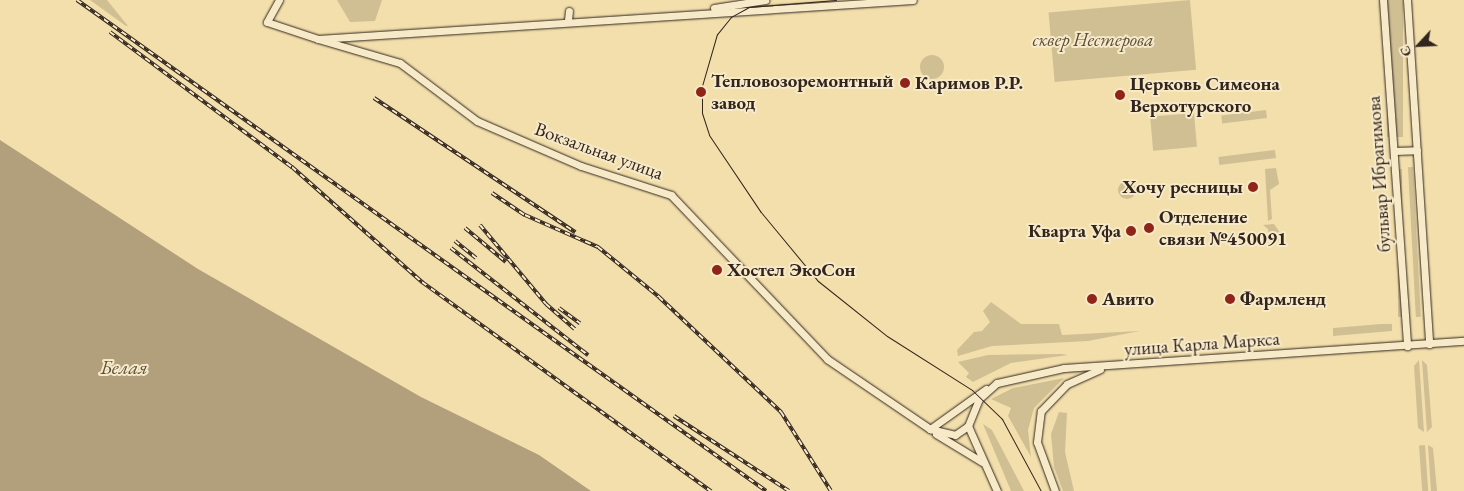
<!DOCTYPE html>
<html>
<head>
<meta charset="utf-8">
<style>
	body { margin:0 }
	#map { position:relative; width:1464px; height:491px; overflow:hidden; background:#f2dfac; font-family:"EB Garamond",serif }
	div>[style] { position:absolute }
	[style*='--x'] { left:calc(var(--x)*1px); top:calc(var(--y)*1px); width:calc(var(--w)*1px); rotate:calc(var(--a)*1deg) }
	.green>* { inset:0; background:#d1bf94; transform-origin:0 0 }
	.round { border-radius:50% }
	.water>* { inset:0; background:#b1a07b }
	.roads { filter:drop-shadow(0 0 1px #32251d) drop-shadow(0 0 1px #32251d) }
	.secondary>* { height:7px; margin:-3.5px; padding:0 3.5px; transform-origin:3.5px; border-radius:3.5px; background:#f7eac9 }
	.tram>* { height:1px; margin:-0.5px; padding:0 0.5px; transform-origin:0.5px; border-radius:0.5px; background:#32251d }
	.rail>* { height:4px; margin-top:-2px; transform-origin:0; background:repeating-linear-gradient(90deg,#f7eac9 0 5.5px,#32251d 0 11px); box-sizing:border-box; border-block:1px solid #32251d }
	.dots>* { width:14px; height:14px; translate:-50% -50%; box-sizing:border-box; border:2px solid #f7eac9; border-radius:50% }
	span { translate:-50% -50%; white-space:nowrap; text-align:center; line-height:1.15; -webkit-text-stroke:4px #f7eac9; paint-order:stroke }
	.park-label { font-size:19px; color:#5a4c3b; font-style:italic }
	.poi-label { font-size:19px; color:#32251d; font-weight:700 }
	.left { translate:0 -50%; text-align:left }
	.right { translate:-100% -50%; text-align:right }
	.street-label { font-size:19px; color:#32251d }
	.water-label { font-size:20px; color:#5e503e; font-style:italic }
	.north { position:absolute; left:1394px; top:20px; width:50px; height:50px; -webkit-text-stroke:4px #f7eac9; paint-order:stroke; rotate:245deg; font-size:14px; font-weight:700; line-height:20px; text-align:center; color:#32251d }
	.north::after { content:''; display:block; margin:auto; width:18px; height:22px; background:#32251d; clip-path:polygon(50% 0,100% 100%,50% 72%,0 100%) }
</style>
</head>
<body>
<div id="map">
	<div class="green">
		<i style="clip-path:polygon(90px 0,107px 0,128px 26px,126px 26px)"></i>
		<i style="clip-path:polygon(337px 0,382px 0,375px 21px,350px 22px)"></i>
		<i style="left:1190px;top:0;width:70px;height:142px;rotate:85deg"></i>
		<i style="left:1387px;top:0;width:16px;height:137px"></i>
		<i class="round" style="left:920px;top:55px;width:24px;height:24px"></i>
		<i style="left:1266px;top:110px;width:8px;height:45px;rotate:83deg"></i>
		<i style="left:1194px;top:113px;width:34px;height:44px;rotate:85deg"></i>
		<i style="left:1275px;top:150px;width:8px;height:57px;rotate:83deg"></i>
		<i style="left:1413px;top:167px;width:150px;height:5px;rotate:87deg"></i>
		<i style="clip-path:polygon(1276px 168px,1279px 184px,1270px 190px,1272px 219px,1268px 221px,1265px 169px)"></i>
		<i style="left:1398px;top:169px;width:4px;height:148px"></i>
		<i class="round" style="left:1118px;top:181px;width:18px;height:18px"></i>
		<i style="clip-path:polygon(1274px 224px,1285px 240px,1269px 241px,1268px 229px,1263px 225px)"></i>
		<i style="clip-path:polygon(991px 302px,1021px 324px,1059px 324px,1062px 335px,1140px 331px,1088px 341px,992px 346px,958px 356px,957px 350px,974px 332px,982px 331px,990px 322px,983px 311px)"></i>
		<i style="clip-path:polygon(1381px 324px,1392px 324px,1392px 331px,1333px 336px,1333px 328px)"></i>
		<i style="clip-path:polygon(988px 355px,1061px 354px,1068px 355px,1011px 363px,973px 382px,966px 377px,969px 373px,958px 362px)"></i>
		<i style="clip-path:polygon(1419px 360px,1424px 432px,1418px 428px,1414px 366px)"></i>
		<i style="clip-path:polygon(1422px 360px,1427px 365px,1432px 427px,1427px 432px)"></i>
		<i style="clip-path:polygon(1064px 378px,1034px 408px,1028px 430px,1031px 457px,1008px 416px,1011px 408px,991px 399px,1013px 388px)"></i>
		<i style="clip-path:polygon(1059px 412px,1067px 413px,1065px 452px,1074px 491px,1063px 491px,1054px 467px,1051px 434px)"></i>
		<i style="clip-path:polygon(983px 424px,992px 430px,1024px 491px,1011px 491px)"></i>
		<i style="left:1425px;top:445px;width:46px;height:6px;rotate:86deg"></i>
		<i style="clip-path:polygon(1428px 445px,1433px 448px,1437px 491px,1431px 491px)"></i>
	</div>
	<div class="water">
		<i style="clip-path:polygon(0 140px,198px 269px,421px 397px,539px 455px,591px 491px,0 491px)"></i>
	</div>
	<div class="roads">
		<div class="secondary">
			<i style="--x:279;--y:0;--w:25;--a:119"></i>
			<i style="--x:267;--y:22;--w:54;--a:18.4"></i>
			<i style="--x:318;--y:39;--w:596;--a:-3.75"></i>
			<i style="--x:1383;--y:0;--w:347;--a:86"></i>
			<i style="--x:1407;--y:0;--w:345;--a:86.3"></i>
			<i style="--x:714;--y:8;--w:52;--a:-8.9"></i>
			<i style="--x:568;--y:20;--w:9;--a:-84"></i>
			<i style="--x:318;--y:39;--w:85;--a:16.3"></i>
			<i style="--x:400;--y:63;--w:96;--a:37"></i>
			<i style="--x:477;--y:121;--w:113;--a:23.4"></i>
			<i style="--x:581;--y:166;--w:95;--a:17.9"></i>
			<i style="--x:671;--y:195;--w:226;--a:46.4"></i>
			<i style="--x:827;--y:359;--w:125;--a:34.2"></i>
			<i style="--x:930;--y:429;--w:26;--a:13"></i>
			<i style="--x:955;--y:435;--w:16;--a:-35"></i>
			<i style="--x:1394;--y:151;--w:23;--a:-2"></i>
			<i style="--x:930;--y:429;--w:69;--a:-35.5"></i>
			<i style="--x:936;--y:434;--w:54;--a:31.3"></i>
			<i style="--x:997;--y:491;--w:71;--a:-114"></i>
			<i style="--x:968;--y:426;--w:29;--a:-68"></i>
			<i style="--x:979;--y:399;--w:24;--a:-42"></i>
			<i style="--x:997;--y:383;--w:69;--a:-12.6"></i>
			<i style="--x:1064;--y:368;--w:401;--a:-3.9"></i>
			<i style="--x:1055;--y:491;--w:52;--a:-110.2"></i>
			<i style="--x:1037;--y:442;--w:31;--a:-83"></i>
			<i style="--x:1041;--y:411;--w:37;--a:-46"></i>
			<i style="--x:1067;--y:384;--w:36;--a:-24"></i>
		</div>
	</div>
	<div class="tram">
		<i style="--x:836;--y:0;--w:87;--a:175.4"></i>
		<i style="--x:749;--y:7;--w:21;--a:151"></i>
		<i style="--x:731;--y:17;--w:22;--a:129"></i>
		<i style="--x:717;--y:34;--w:54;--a:106.1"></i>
		<i style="--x:702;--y:86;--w:27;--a:90"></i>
		<i style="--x:702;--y:113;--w:23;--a:72"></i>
		<i style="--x:709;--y:135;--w:92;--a:56.1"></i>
		<i style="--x:760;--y:211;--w:91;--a:50.4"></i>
		<i style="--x:818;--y:281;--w:88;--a:38.6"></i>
		<i style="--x:887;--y:336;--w:101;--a:32.4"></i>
		<i style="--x:972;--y:390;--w:42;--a:44"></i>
		<i style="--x:1002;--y:419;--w:82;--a:61.6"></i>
	</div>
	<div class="rail">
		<i style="--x:77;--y:0;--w:846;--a:35.47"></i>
		<i style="--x:110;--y:32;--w:227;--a:36.6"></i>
		<i style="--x:292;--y:167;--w:174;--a:41.5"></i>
		<i style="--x:422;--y:282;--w:357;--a:35.9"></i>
		<i style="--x:374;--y:98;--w:242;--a:33.7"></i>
		<i style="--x:492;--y:193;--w:40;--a:34"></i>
		<i style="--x:525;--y:215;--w:80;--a:23.7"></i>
		<i style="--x:598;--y:247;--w:79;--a:39.3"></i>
		<i style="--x:659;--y:297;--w:168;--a:43.3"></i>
		<i style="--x:781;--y:412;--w:93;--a:57.7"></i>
		<i style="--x:480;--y:225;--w:103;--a:50.1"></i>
		<i style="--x:546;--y:304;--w:38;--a:41"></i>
		<i style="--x:465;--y:228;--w:53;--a:39.7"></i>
		<i style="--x:455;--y:241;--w:27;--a:39"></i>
		<i style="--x:451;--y:248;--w:174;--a:38"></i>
		<i style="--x:559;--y:308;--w:26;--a:36"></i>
		<i style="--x:674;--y:416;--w:137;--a:33.1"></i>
	</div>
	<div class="dots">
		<i style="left:905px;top:83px;background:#8f2418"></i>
		<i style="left:701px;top:92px;background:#8f2418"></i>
		<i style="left:1120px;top:95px;background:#8f2418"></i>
		<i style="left:1253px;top:187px;background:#8f2418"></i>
		<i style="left:1149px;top:228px;background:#8f2418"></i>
		<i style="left:1131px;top:231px;background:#8f2418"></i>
		<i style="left:717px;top:270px;background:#8f2418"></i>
		<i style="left:1092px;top:299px;background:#8f2418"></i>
		<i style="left:1230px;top:299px;background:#8f2418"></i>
	</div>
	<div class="park-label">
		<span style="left:1093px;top:40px">сквер Нестерова</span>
	</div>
	<div class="poi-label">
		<span class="left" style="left:711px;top:92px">Тепловозоремонтный<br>завод</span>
		<span class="left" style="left:915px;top:83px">Каримов Р.Р.</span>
		<span class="left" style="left:1130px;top:95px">Церковь Симеона<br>Верхотурского</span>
		<span class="right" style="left:1243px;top:187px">Хочу ресницы</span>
		<span class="left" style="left:1159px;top:228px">Отделение<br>связи №450091</span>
		<span class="right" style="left:1121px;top:231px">Кварта Уфа</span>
		<span class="left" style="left:727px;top:270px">Хостел ЭкоСон</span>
		<span class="left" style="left:1102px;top:299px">Авито</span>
		<span class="left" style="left:1240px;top:299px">Фармленд</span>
	</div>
	<div class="street-label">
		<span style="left:599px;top:151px;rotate:20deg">Вокзальная улица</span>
		<span style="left:1379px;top:174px;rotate:-94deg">бульвар Ибрагимова</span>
		<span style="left:1202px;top:344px;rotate:-4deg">улица Карла Маркса</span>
	</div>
	<div class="water-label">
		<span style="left:124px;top:367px">Белая</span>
	</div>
	<div class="north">С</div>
</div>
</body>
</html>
